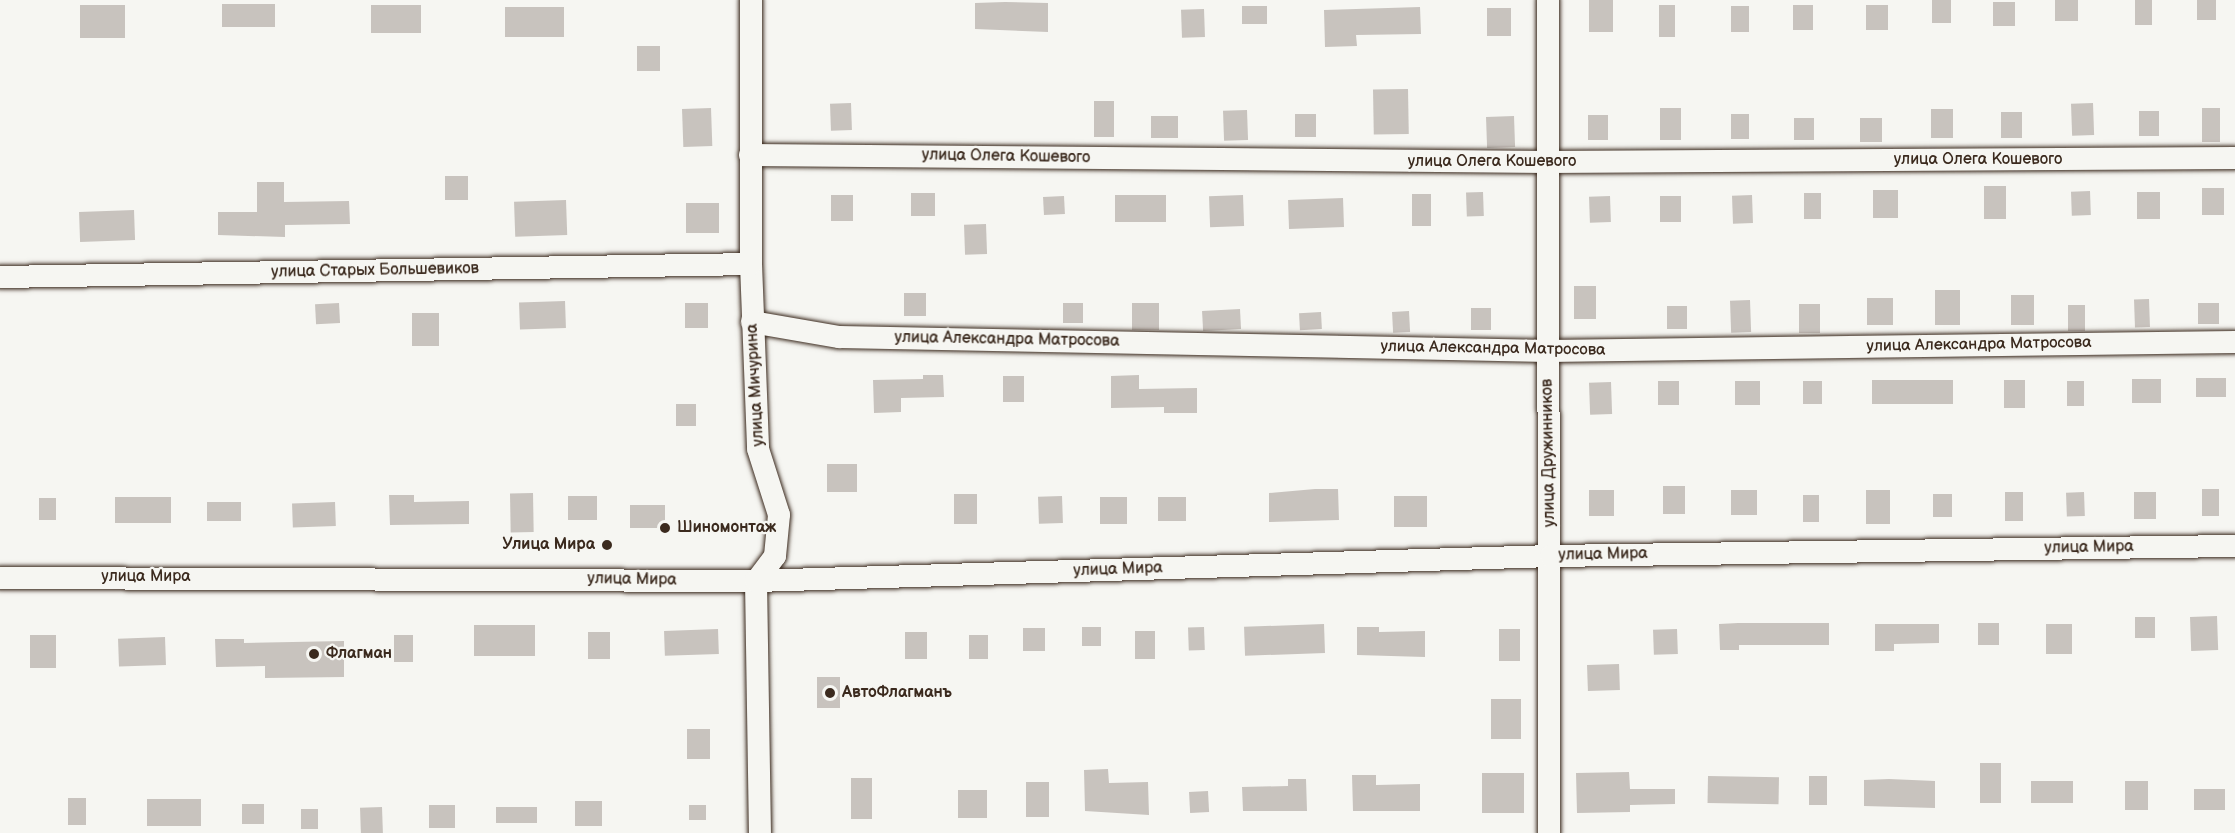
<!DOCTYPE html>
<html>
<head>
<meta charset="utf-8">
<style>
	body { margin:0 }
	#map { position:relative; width:2235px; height:833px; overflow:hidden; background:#f6f6f2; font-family:"Balsamiq Sans",sans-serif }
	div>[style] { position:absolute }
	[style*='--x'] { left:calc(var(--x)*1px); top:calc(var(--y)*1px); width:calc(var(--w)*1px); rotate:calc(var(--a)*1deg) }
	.building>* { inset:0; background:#c8c3be; transform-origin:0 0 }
	.roads { filter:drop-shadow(0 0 2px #3b2a1e) drop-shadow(0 0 2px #3b2a1e) }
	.minor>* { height:22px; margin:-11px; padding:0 11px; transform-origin:11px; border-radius:11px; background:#f6f6f2 }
	.dots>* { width:16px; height:16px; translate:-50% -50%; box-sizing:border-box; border:3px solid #f6f6f2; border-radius:50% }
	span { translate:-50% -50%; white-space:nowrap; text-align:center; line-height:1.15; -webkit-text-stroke:4.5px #f6f6f2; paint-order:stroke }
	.street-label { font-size:16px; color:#3b2a1e }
	.poi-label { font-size:16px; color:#3b2a1e; font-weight:700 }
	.left { translate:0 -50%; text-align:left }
	.right { translate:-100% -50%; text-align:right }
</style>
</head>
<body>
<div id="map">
	<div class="building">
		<i style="left:1589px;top:0;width:24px;height:32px"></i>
		<i style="left:1932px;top:0;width:19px;height:23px"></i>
		<i style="left:2055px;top:0;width:23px;height:21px"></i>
		<i style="left:2135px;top:0;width:17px;height:25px"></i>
		<i style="left:2197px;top:0;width:19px;height:20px"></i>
		<i style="clip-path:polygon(1005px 2px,1048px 3px,1048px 32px,975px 29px,975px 3px)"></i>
		<i style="left:1993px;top:2px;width:22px;height:24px"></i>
		<i style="left:275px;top:4px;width:23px;height:53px;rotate:90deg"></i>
		<i style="left:80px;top:5px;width:45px;height:33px"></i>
		<i style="left:421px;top:5px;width:28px;height:50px;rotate:90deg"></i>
		<i style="left:1659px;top:5px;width:16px;height:32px"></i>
		<i style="left:1793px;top:5px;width:20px;height:25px"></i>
		<i style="left:1888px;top:5px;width:25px;height:22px;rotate:90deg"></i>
		<i style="left:1242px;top:6px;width:25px;height:18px"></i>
		<i style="left:1749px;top:6px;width:26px;height:18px;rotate:90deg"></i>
		<i style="left:564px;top:7px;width:30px;height:59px;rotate:90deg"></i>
		<i style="clip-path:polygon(1420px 7px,1421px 34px,1356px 35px,1357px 46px,1325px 47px,1324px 10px)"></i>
		<i style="left:1487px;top:8px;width:24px;height:28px"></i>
		<i style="left:1204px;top:9px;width:28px;height:23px;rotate:88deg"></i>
		<i style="left:637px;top:46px;width:23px;height:25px"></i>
		<i style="left:1408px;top:89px;width:45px;height:35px;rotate:89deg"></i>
		<i style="left:1094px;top:101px;width:20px;height:36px"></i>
		<i style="left:851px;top:103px;width:27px;height:21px;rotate:88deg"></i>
		<i style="left:2093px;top:103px;width:32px;height:22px;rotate:88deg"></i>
		<i style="left:711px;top:108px;width:38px;height:29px;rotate:88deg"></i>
		<i style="left:1660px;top:108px;width:21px;height:32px"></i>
		<i style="left:2220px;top:108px;width:34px;height:18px;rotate:90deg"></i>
		<i style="left:1931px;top:109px;width:22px;height:29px"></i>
		<i style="left:1247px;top:110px;width:30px;height:24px;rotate:88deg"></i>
		<i style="left:2159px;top:111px;width:25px;height:20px;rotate:90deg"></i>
		<i style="left:2001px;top:112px;width:21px;height:26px"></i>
		<i style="left:1295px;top:114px;width:21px;height:23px"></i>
		<i style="left:1731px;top:114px;width:18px;height:25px"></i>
		<i style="left:1588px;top:115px;width:20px;height:25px"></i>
		<i style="left:1178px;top:116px;width:22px;height:27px;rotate:90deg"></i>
		<i style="left:1514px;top:116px;width:31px;height:28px;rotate:88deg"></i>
		<i style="left:1794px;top:118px;width:20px;height:22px"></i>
		<i style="left:1860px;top:118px;width:22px;height:24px"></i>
		<i style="left:468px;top:176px;width:24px;height:23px;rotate:90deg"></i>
		<i style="clip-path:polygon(257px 182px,284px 182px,284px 202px,349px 201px,350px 224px,285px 225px,285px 237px,218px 235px,218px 212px,257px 212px)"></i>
		<i style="left:1984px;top:186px;width:22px;height:33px"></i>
		<i style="left:2202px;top:188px;width:22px;height:27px"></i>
		<i style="left:1873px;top:190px;width:25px;height:28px"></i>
		<i style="left:2090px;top:191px;width:24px;height:19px;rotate:88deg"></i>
		<i style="left:1483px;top:192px;width:24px;height:17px;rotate:88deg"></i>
		<i style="left:2137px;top:192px;width:23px;height:27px"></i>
		<i style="left:911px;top:193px;width:24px;height:23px"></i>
		<i style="left:1804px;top:193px;width:17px;height:26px"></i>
		<i style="left:1431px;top:194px;width:32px;height:19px;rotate:90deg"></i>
		<i style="left:831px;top:195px;width:22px;height:26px"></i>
		<i style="left:1166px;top:195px;width:27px;height:51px;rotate:90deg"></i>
		<i style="left:1243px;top:195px;width:31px;height:34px;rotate:88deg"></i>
		<i style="left:1752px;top:195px;width:28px;height:20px;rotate:88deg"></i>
		<i style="left:1064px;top:196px;width:18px;height:21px;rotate:87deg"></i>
		<i style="left:1610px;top:196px;width:26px;height:21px;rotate:88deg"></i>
		<i style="left:1660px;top:196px;width:21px;height:26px"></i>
		<i style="left:1343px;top:198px;width:29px;height:55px;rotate:88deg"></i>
		<i style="left:566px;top:200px;width:35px;height:52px;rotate:88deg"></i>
		<i style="left:686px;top:203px;width:33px;height:30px"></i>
		<i style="left:134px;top:210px;width:30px;height:55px;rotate:88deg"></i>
		<i style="left:986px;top:224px;width:30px;height:22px;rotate:88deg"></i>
		<i style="left:1574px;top:286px;width:22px;height:33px"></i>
		<i style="left:1935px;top:290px;width:25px;height:35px"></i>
		<i style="left:904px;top:293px;width:22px;height:23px"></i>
		<i style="left:2011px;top:295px;width:23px;height:30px"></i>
		<i style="left:1893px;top:298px;width:27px;height:26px;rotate:90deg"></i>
		<i style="left:2149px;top:299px;width:28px;height:15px;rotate:88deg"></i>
		<i style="left:1750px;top:300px;width:32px;height:20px;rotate:88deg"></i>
		<i style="left:565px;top:301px;width:27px;height:46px;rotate:88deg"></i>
		<i style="left:339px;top:303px;width:20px;height:24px;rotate:87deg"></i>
		<i style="left:685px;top:303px;width:23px;height:25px"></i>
		<i style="left:1083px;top:303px;width:20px;height:20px;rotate:90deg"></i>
		<i style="left:1159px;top:303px;width:27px;height:27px;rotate:90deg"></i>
		<i style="left:2219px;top:303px;width:21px;height:21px;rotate:90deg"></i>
		<i style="left:1799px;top:304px;width:21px;height:29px"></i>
		<i style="left:2068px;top:305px;width:17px;height:26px"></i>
		<i style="left:1667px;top:306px;width:20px;height:23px"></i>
		<i style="left:1471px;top:308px;width:20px;height:22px"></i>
		<i style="left:1240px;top:309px;width:20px;height:38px;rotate:87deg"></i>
		<i style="left:1409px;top:311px;width:21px;height:17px;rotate:87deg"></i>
		<i style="left:1321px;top:312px;width:17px;height:22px;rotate:87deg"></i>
		<i style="left:412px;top:313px;width:27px;height:33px"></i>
		<i style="clip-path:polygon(923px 375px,943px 375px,944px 397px,901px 398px,901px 412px,874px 413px,873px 380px,923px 379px)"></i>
		<i style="clip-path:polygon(1139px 375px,1139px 389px,1197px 388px,1197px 413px,1164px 413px,1164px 407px,1111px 408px,1111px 376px)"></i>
		<i style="left:1003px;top:376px;width:21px;height:26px"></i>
		<i style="left:2226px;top:378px;width:19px;height:30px;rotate:90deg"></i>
		<i style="left:2132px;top:379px;width:29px;height:24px"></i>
		<i style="left:1872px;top:380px;width:81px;height:24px"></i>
		<i style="left:2004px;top:380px;width:21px;height:28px"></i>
		<i style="left:1679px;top:381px;width:24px;height:21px;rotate:90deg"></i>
		<i style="left:1760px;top:381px;width:24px;height:25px;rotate:90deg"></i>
		<i style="left:1803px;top:381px;width:19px;height:23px"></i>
		<i style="left:2067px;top:381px;width:17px;height:25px"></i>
		<i style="left:1611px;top:382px;width:32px;height:22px;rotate:88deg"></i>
		<i style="left:696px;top:404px;width:22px;height:20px;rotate:90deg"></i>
		<i style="left:827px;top:464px;width:30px;height:28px"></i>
		<i style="left:1685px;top:486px;width:28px;height:22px;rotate:90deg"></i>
		<i style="clip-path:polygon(1315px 489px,1338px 489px,1339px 520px,1269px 522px,1269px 493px)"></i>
		<i style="left:2202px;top:489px;width:17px;height:27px"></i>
		<i style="left:1614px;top:490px;width:26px;height:25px;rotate:90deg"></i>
		<i style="left:1757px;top:490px;width:25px;height:26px;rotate:90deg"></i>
		<i style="left:1866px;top:490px;width:24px;height:34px"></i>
		<i style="left:2005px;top:492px;width:18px;height:29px"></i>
		<i style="left:2084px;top:492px;width:24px;height:18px;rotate:88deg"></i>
		<i style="left:2156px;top:492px;width:27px;height:22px;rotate:90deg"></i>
		<i style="left:533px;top:493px;width:39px;height:23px;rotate:89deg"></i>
		<i style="left:954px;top:494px;width:23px;height:30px"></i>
		<i style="left:1952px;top:494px;width:23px;height:19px;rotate:90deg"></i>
		<i style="clip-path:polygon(389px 495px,414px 495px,414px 502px,469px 501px,469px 524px,390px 525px)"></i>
		<i style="left:1803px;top:495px;width:16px;height:27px"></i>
		<i style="left:568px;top:496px;width:29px;height:24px"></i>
		<i style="left:1062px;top:496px;width:27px;height:24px;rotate:88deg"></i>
		<i style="left:1394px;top:496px;width:33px;height:31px"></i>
		<i style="left:171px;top:497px;width:26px;height:56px;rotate:90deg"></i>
		<i style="left:1100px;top:497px;width:27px;height:27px"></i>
		<i style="left:1186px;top:497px;width:24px;height:28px;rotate:90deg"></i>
		<i style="left:39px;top:498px;width:17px;height:22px"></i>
		<i style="left:207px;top:502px;width:34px;height:19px"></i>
		<i style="left:335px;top:502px;width:24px;height:43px;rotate:88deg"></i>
		<i style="left:630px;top:505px;width:35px;height:23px"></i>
		<i style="left:2217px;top:616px;width:34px;height:27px;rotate:88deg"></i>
		<i style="left:2135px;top:617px;width:20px;height:21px"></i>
		<i style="clip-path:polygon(1738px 623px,1829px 623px,1829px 645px,1739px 645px,1739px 650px,1720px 650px,1719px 624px)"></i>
		<i style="left:1978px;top:623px;width:21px;height:22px"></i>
		<i style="left:1324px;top:624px;width:29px;height:80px;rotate:88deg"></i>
		<i style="clip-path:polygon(1875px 624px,1939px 624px,1939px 643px,1894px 644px,1894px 651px,1875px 651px)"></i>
		<i style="left:2046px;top:624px;width:26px;height:30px"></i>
		<i style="left:535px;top:625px;width:31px;height:61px;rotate:90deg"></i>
		<i style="left:1082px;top:627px;width:19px;height:19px"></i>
		<i style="left:1204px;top:627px;width:23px;height:16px;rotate:88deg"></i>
		<i style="clip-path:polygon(1357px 627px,1379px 627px,1379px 632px,1425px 631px,1425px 657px,1357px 655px)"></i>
		<i style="left:1045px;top:628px;width:23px;height:22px;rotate:90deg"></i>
		<i style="left:718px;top:629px;width:25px;height:54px;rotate:88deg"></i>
		<i style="left:1499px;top:629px;width:21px;height:32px"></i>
		<i style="left:1677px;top:629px;width:25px;height:24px;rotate:88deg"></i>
		<i style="left:1135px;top:631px;width:20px;height:28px"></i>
		<i style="left:610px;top:632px;width:27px;height:22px;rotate:90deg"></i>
		<i style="left:927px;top:632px;width:27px;height:22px;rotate:90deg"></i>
		<i style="left:30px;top:635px;width:26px;height:33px"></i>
		<i style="left:394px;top:635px;width:19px;height:27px"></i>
		<i style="left:969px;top:635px;width:19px;height:24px"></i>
		<i style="left:165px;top:637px;width:28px;height:47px;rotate:88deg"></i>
		<i style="clip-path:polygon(215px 639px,244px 639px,244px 643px,344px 641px,344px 677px,265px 678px,265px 666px,216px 667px)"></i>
		<i style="left:1619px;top:664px;width:26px;height:32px;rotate:88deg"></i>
		<i style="left:817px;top:677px;width:23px;height:31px"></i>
		<i style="left:1491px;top:699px;width:30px;height:40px"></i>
		<i style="left:687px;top:729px;width:23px;height:30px"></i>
		<i style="left:1980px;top:763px;width:21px;height:40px"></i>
		<i style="clip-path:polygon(1108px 769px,1109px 783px,1148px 782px,1149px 815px,1085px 811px,1084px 770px)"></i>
		<i style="clip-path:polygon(1629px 772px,1630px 789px,1675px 789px,1675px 804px,1630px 805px,1630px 812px,1577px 813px,1576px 773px)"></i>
		<i style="left:1482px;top:773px;width:42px;height:40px"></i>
		<i style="clip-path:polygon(1352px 775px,1376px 775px,1376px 785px,1420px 784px,1420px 811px,1353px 811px)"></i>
		<i style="left:1708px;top:776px;width:71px;height:27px;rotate:1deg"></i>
		<i style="left:1809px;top:776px;width:18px;height:29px"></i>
		<i style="left:851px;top:778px;width:21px;height:41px"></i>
		<i style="clip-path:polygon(1288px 779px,1306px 779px,1307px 811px,1243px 811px,1242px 787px,1288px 786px)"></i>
		<i style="clip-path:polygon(1889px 779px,1935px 781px,1935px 808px,1864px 806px,1864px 780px)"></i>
		<i style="left:2073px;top:781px;width:22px;height:42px;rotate:90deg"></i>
		<i style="left:2125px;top:781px;width:23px;height:29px"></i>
		<i style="left:1026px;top:782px;width:23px;height:35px"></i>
		<i style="left:2225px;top:789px;width:21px;height:31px;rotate:90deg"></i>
		<i style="left:958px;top:790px;width:29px;height:28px"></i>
		<i style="left:1208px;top:791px;width:21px;height:19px;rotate:87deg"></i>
		<i style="left:86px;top:798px;width:27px;height:18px;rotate:90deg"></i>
		<i style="left:201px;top:799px;width:27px;height:54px;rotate:90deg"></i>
		<i style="left:575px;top:801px;width:27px;height:25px"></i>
		<i style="left:264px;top:804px;width:20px;height:22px;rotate:90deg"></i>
		<i style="left:429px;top:805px;width:26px;height:23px"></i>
		<i style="left:689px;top:805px;width:17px;height:15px"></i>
		<i style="left:382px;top:807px;width:26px;height:22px;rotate:88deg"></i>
		<i style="left:537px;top:807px;width:16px;height:41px;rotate:90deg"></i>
		<i style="left:301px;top:809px;width:17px;height:20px"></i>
	</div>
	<div class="roads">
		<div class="minor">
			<i style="--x:751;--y:0;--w:264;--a:90"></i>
			<i style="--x:751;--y:264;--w:185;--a:87.8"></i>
			<i style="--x:758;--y:449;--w:69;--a:72.3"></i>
			<i style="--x:779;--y:515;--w:41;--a:95.6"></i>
			<i style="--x:775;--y:556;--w:31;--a:127"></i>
			<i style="--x:756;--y:581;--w:252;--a:89.1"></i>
			<i style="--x:1548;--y:0;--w:833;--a:89.93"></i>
			<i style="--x:750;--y:155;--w:797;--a:0.5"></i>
			<i style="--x:1547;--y:162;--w:688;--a:-0.33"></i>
			<i style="--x:0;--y:277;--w:751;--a:-0.99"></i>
			<i style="--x:752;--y:322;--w:88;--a:9.8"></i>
			<i style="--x:839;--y:337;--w:709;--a:1.13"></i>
			<i style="--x:1548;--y:351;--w:687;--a:-0.75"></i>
			<i style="--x:0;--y:578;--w:756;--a:0.23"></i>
			<i style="--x:756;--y:581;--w:795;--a:-1.8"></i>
			<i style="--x:1551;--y:556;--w:684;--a:-0.84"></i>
		</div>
	</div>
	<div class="dots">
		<i style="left:665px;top:528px;background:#3b2a1e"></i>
		<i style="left:607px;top:545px;background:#3b2a1e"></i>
		<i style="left:314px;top:654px;background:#3b2a1e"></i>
		<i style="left:830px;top:693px;background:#3b2a1e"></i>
	</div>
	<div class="street-label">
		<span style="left:1006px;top:157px;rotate:1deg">улица Олега Кошевого</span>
		<span style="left:1978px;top:160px">улица Олега Кошевого</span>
		<span style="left:1492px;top:162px">улица Олега Кошевого</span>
		<span style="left:375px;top:271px;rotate:-1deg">улица Старых Большевиков</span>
		<span style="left:1007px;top:340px;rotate:1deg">улица Александра Матросова</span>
		<span style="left:1979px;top:345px;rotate:-1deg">улица Александра Матросова</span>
		<span style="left:1493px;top:349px;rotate:1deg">улица Александра Матросова</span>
		<span style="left:756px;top:385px;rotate:-93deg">улица Мичурина</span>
		<span style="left:1549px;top:453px;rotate:-91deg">улица Дружинников</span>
		<span style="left:2089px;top:548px;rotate:-1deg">улица Мира</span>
		<span style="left:1603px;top:555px;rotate:-1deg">улица Мира</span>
		<span style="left:1118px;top:570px;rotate:-2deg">улица Мира</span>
		<span style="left:146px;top:577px">улица Мира</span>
		<span style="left:632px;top:580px;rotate:1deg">улица Мира</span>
	</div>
	<div class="poi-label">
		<span class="left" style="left:677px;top:528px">Шиномонтаж</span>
		<span class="right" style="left:595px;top:545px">Улица Мира</span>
		<span class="left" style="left:326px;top:654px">Флагман</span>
		<span class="left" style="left:842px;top:693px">АвтоФлагманъ</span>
	</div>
</div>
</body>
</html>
